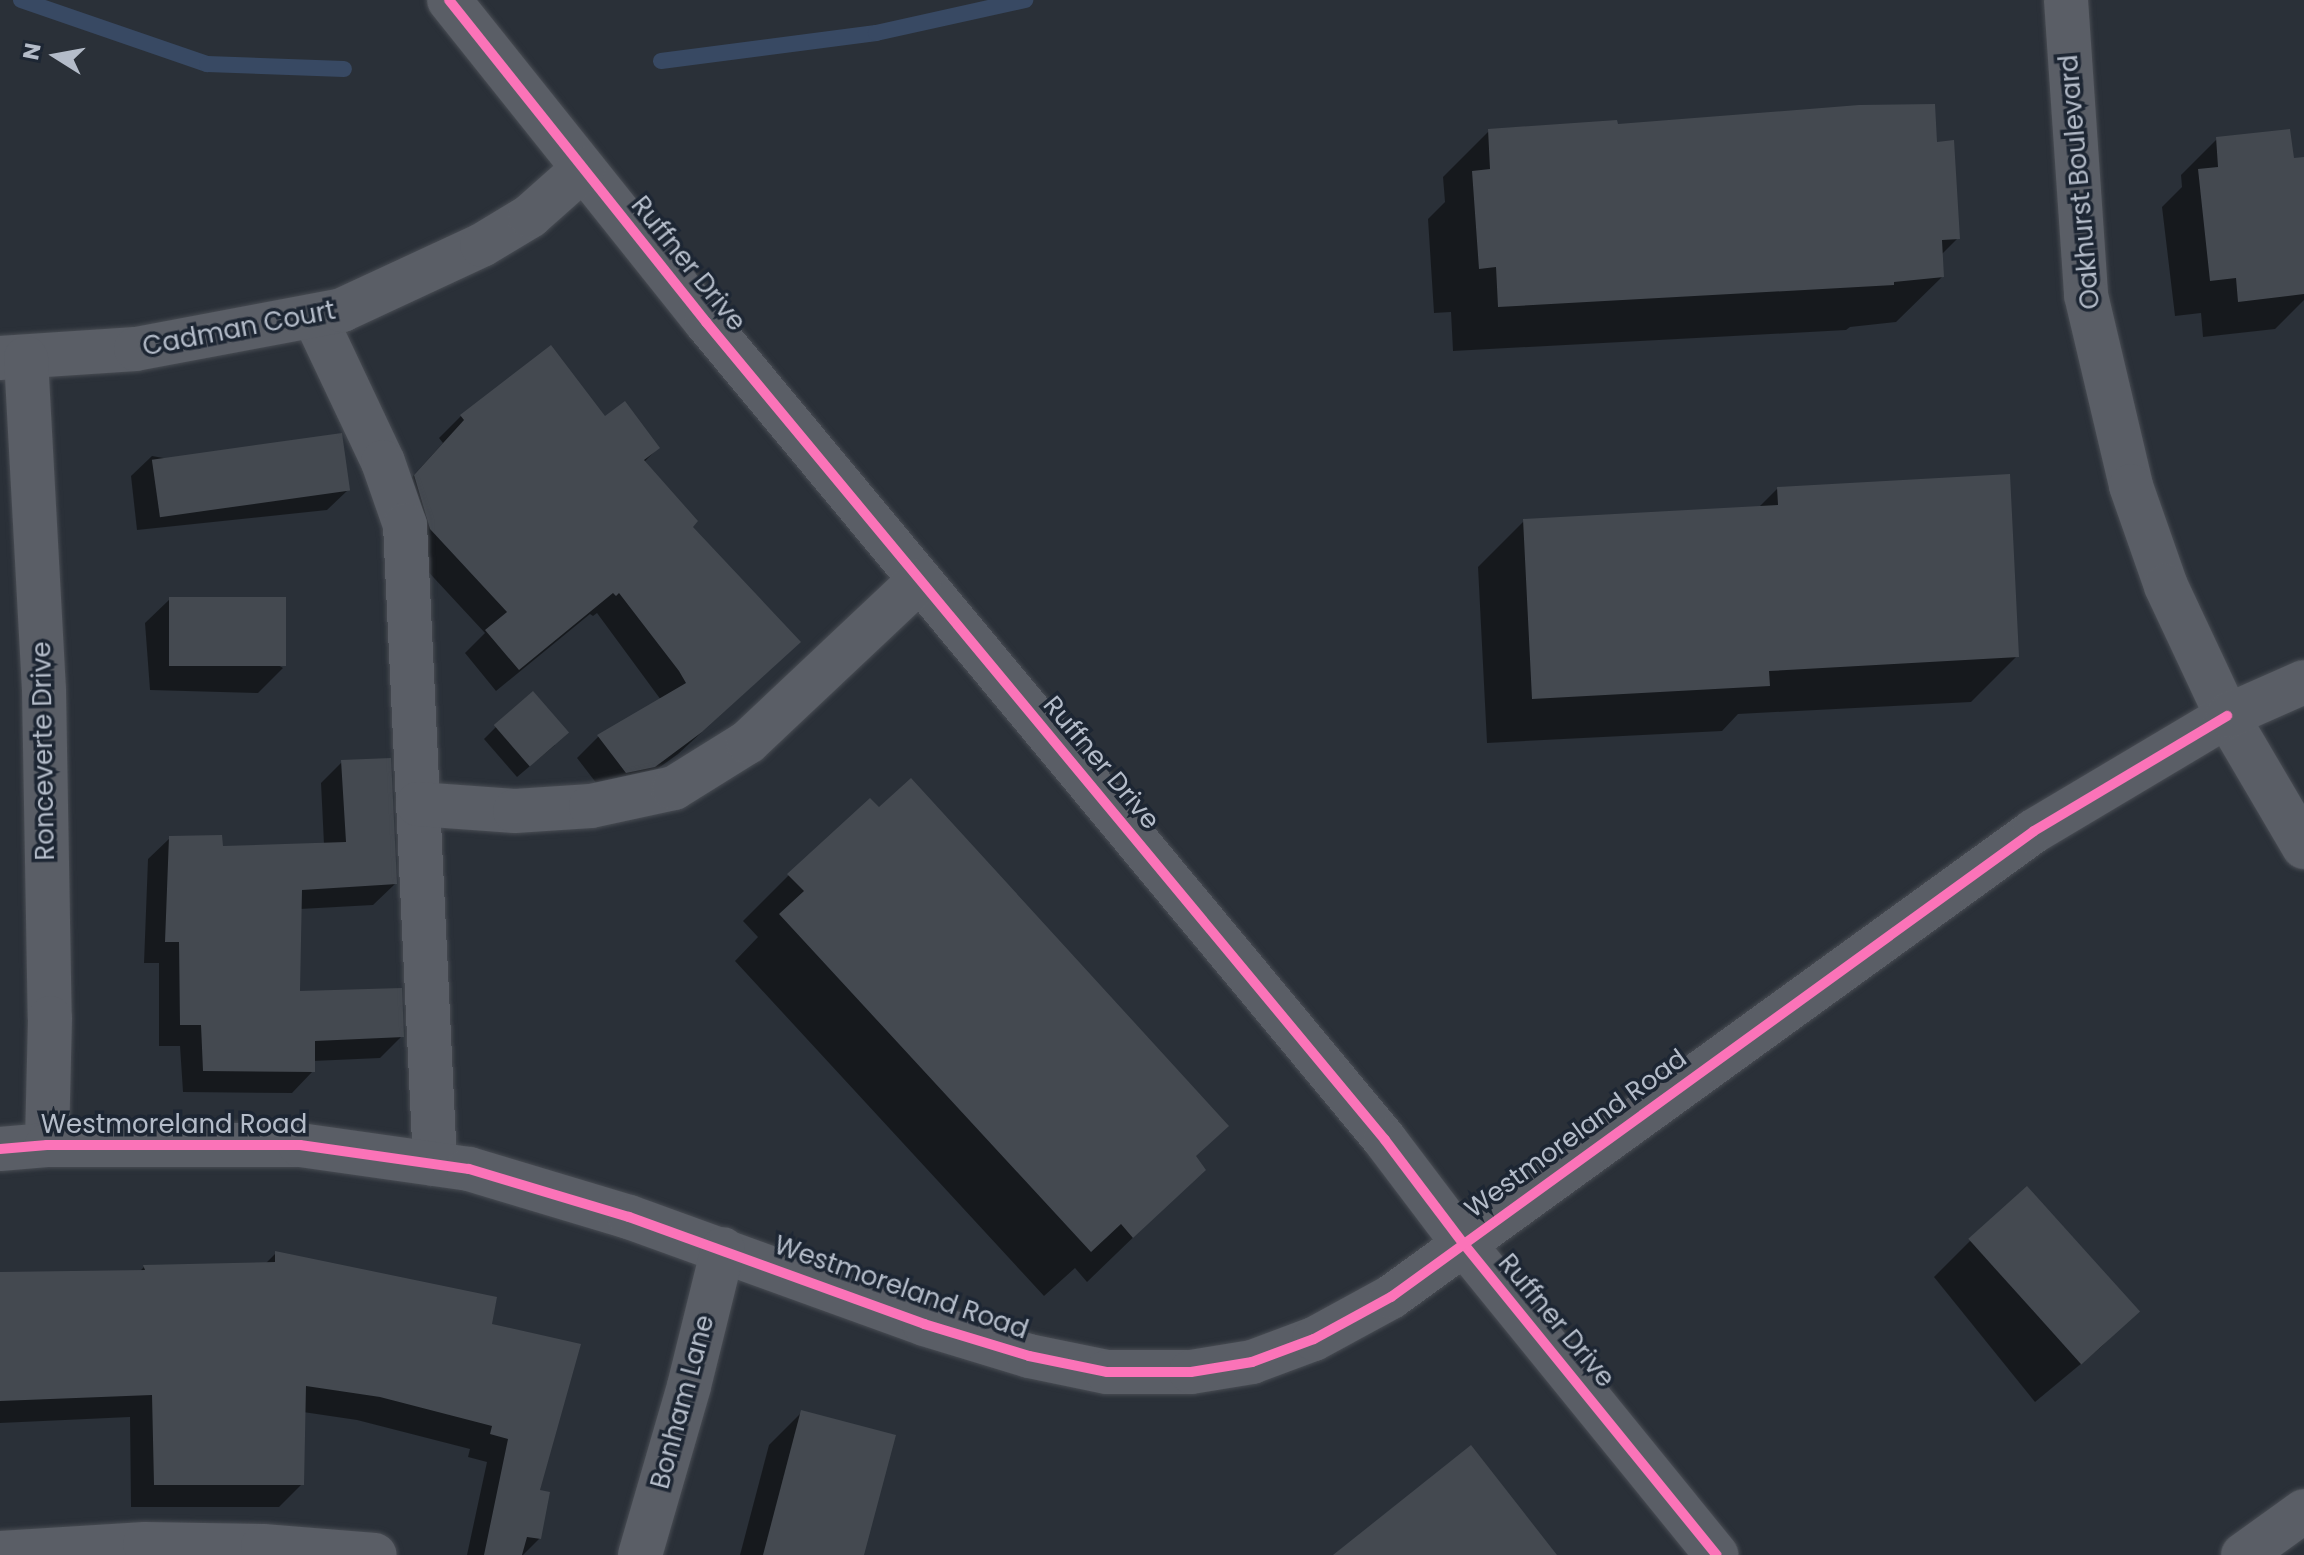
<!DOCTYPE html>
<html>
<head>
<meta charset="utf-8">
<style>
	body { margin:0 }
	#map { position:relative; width:2304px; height:1555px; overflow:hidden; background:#2a3038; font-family:Poppins,sans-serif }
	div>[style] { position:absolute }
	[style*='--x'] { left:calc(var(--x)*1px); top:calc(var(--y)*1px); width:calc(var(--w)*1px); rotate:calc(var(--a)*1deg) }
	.shadow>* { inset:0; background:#0007 }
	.stream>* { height:16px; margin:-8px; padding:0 8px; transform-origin:8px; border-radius:8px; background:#384963 }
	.building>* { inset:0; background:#444950; transform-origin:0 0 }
	.roads { filter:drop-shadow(0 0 2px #484c53) drop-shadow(0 0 2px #484c53) }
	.minor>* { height:44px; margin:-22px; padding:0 22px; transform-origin:22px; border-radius:22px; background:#5a5e66 }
	.cycleway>* { height:10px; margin:-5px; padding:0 5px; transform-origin:5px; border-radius:5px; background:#fb73b8 }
	span { translate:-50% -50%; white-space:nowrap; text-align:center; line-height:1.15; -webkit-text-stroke:7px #1d2633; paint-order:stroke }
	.street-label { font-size:26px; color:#b4bcc9 }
	.north { position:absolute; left:16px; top:16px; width:80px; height:80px; -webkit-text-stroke:6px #1d2633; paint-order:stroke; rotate:281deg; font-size:22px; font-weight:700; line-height:32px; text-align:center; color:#b4bcc9 }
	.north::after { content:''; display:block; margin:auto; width:28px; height:36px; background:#b4bcc9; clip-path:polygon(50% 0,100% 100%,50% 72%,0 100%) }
</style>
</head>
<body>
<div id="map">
	<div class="shadow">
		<i style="clip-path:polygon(1616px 126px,1935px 144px,1958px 238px,1941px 255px,1942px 277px,1896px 322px,1850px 327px,1846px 330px,1453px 351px,1451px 312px,1434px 313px,1428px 219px,1445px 202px,1443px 177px,1489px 131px)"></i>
		<i style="clip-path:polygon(2217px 139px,2292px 161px,2304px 159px,2304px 300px,2275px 329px,2203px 337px,2201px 313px,2175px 316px,2162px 207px,2182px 187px,2181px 175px)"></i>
		<i style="clip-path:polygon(550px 347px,605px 418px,658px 448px,643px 463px,690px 527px,776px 664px,678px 754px,631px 788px,604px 793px,577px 758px,598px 737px,661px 700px,597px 613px,593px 616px,590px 614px,496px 691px,465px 653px,485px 633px,409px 551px,393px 498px,443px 443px,439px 438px,461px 416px)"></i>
		<i style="clip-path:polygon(152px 456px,348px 490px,327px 510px,137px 530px,131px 476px)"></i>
		<i style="clip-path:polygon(1777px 489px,2017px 656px,1971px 702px,1738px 714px,1722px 731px,1487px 743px,1478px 567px,1524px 521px,1758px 508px)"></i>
		<i style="clip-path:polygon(170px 599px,283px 668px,258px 693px,150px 690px,145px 623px)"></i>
		<i style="clip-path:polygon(496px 727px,555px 745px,517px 777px,484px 739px)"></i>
		<i style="clip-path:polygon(342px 762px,395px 884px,373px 905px,300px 909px,298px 993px,402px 1036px,380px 1058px,313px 1061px,313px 1071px,292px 1093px,183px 1092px,180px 1046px,159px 1046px,159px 963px,144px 963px,148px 859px,170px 838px,221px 848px,324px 845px,321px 783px)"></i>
		<i style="clip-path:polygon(789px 875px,1195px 1157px,1204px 1169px,1087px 1282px,1075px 1268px,1044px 1296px,735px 961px,758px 937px,743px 921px)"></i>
		<i style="clip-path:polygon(1970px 1241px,2136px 1312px,2100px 1348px,2035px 1402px,1934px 1277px)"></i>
		<i style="clip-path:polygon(276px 1253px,490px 1325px,538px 1491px,540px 1538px,523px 1555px,467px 1555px,487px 1462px,468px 1457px,470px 1449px,357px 1420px,303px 1412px,302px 1484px,279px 1507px,131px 1507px,130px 1417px,0 1423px,0 1275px,139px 1272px,144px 1267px,265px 1264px)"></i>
		<i style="clip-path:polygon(801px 1413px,862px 1555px,740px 1555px,769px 1445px)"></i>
	</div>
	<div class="stream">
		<i style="--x:21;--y:0;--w:197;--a:19"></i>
		<i style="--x:207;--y:64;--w:137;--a:2.1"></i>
		<i style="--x:661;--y:61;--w:217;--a:-7.4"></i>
		<i style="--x:876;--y:33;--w:153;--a:-12.5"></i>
	</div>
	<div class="building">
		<i style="clip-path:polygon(1935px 104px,1937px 142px,1954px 140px,1960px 239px,1942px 240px,1944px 277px,1894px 282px,1894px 285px,1498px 307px,1496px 267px,1479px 269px,1472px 171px,1490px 169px,1488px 129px,1617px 120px,1618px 124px,1859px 105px)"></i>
		<i style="clip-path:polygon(2290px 129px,2294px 158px,2304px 157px,2304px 294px,2238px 302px,2236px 278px,2210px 281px,2198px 169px,2218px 167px,2216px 137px)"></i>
		<i style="clip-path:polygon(551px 345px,605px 416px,625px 401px,660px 448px,644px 460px,698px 521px,693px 527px,801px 642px,702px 732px,655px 767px,626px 773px,597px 735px,686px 683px,679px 671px,619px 593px,616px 596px,613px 593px,519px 670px,485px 630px,507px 612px,430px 529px,414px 475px,464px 420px,460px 415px)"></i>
		<i style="left:342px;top:433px;width:58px;height:192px;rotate:82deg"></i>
		<i style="clip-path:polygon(2010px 474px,2019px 657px,1769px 671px,1770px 686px,1532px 699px,1523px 519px,1778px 505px,1777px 487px)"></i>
		<i style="left:169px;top:597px;width:117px;height:69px"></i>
		<i style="left:533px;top:691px;width:55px;height:52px;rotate:49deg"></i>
		<i style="clip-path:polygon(391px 758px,397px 884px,302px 890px,300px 991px,402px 988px,404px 1037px,315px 1041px,315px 1072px,203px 1071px,201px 1025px,180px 1025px,179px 942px,165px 942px,169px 836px,222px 835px,223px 846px,346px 842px,341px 760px)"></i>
		<i style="clip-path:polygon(911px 778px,1229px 1126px,1196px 1156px,1206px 1170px,1133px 1238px,1121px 1224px,1091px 1252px,779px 914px,804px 891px,787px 874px,870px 798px,879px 807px)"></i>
		<i style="left:2027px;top:1186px;width:169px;height:79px;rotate:48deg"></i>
		<i style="clip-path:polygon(275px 1251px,497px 1297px,492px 1324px,581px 1344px,540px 1490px,550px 1492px,541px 1539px,527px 1537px,522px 1555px,484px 1555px,508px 1439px,490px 1434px,492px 1426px,380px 1397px,306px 1386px,304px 1485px,154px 1485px,152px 1395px,0 1401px,0 1272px,145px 1270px,143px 1265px,275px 1262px)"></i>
		<i style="clip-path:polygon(801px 1410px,896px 1435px,864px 1555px,763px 1555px)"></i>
		<i style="clip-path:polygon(1471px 1445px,1557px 1555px,1333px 1555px)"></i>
	</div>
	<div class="roads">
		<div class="minor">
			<i style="--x:449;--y:0;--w:412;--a:51.4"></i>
			<i style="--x:706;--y:322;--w:1063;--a:50.3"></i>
			<i style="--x:1385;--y:1140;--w:129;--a:52.9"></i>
			<i style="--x:1463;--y:1243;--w:402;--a:50.9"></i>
			<i style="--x:2066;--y:0;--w:296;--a:86.1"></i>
			<i style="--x:2086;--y:295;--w:196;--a:76.7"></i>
			<i style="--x:2131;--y:486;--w:106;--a:70.7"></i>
			<i style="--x:2166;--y:586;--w:144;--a:64.9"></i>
			<i style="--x:2227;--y:716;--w:152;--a:59.6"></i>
			<i style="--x:314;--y:316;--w:161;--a:64.7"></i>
			<i style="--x:383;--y:462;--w:67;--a:70.8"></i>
			<i style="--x:405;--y:525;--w:640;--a:87.31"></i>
			<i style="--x:0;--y:358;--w:136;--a:-3.8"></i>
			<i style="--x:136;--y:349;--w:210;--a:-10.7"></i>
			<i style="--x:342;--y:310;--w:154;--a:-24.9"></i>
			<i style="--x:482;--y:245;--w:56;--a:-31.1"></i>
			<i style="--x:530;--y:216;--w:71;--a:-41.6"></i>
			<i style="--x:26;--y:358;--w:332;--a:86.9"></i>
			<i style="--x:44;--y:690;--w:328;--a:89"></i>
			<i style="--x:50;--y:1018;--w:127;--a:91.4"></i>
			<i style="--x:418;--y:804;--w:97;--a:4.1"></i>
			<i style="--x:515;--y:811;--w:76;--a:-3.8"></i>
			<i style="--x:591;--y:806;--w:85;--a:-12.2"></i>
			<i style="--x:674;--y:788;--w:87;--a:-31.9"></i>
			<i style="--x:748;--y:742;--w:236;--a:-43.3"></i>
			<i style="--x:0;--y:1149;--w:47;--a:-4.9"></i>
			<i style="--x:47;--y:1145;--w:253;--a:0"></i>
			<i style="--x:300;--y:1145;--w:171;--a:8.1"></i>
			<i style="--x:469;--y:1169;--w:167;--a:16.7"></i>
			<i style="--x:629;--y:1217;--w:314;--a:19.9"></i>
			<i style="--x:924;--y:1324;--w:110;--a:16.9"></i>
			<i style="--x:1029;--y:1356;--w:80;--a:11.6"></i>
			<i style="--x:1107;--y:1372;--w:84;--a:0"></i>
			<i style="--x:1191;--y:1372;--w:62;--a:-9.3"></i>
			<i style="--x:1252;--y:1362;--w:66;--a:-20.4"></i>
			<i style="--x:1314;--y:1339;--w:88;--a:-28.6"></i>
			<i style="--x:1391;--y:1297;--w:794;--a:-35.93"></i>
			<i style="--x:2034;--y:831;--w:225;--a:-30.8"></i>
			<i style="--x:2227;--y:716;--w:84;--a:-23.8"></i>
			<i style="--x:0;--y:1553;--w:145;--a:-3.6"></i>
			<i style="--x:145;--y:1544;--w:118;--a:1"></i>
			<i style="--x:263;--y:1546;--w:112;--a:4.6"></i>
			<i style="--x:640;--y:1555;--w:176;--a:-73.8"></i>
			<i style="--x:689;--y:1386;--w:141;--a:-76.1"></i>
			<i style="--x:2243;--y:1555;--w:75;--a:-35.8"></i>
		</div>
	</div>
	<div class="cycleway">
		<i style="--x:449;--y:0;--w:412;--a:51.4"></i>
		<i style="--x:706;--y:322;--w:1063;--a:50.3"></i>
		<i style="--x:1385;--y:1140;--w:129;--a:52.9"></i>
		<i style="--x:1463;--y:1243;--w:402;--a:50.9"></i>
		<i style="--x:0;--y:1149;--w:47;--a:-4.9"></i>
		<i style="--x:47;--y:1145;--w:253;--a:0"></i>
		<i style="--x:300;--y:1145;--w:171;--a:8.1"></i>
		<i style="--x:469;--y:1169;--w:167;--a:16.7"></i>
		<i style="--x:629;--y:1217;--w:314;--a:19.9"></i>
		<i style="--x:924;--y:1324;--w:110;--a:16.9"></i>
		<i style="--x:1029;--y:1356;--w:80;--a:11.6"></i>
		<i style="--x:1107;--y:1372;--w:84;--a:0"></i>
		<i style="--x:1191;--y:1372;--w:62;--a:-9.3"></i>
		<i style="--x:1252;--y:1362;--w:66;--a:-20.4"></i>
		<i style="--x:1314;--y:1339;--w:88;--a:-28.6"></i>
		<i style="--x:1391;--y:1297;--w:794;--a:-35.93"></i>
		<i style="--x:2034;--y:831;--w:225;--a:-30.8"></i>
	</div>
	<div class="street-label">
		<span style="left:2080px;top:182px;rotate:-95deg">Oakhurst Boulevard</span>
		<span style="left:688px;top:264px;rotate:51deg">Ruffner Drive</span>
		<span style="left:239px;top:329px;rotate:-11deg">Cadman Court</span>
		<span style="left:44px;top:751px;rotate:-91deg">Ronceverte Drive</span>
		<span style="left:1101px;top:763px;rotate:50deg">Ruffner Drive</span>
		<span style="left:174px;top:1125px">Westmoreland Road</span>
		<span style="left:1576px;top:1134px;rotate:-36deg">Westmoreland Road</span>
		<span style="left:901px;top:1288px;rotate:19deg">Westmoreland Road</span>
		<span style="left:1556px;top:1321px;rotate:50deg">Ruffner Drive</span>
		<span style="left:683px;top:1402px;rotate:-75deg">Bonham Lane</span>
	</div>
	<div class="north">N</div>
</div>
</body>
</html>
